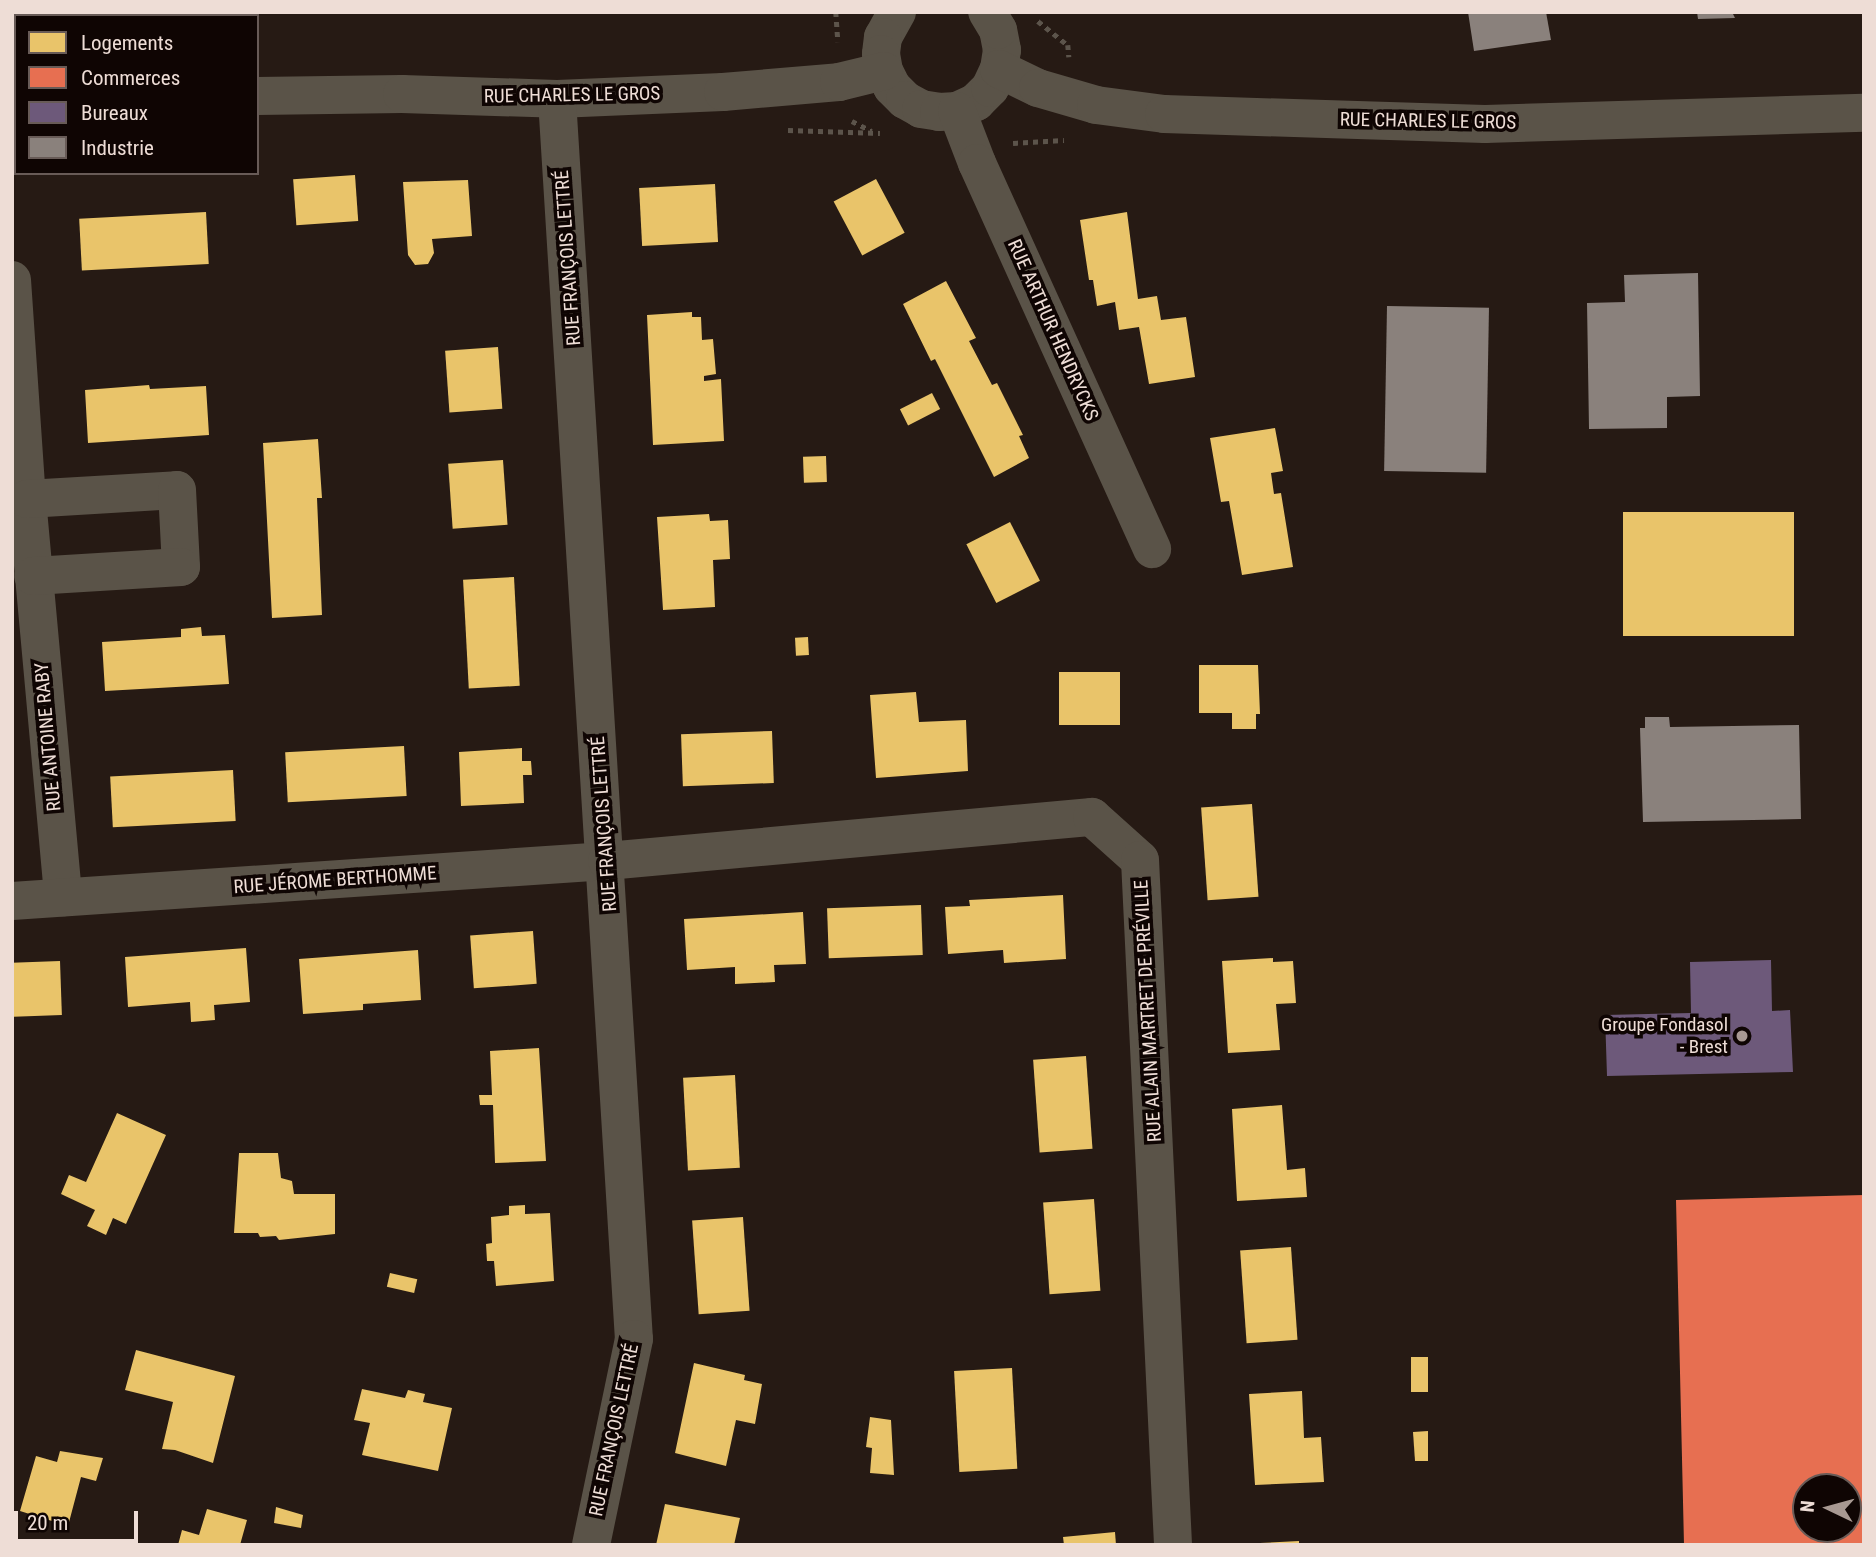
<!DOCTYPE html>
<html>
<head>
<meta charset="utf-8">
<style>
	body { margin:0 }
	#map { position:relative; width:1876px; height:1557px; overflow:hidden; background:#261a14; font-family:"Roboto Condensed",sans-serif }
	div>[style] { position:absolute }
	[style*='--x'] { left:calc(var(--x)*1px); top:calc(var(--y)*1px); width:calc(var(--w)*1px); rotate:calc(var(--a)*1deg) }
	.homes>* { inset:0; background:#e9c46a; transform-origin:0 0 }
	.shops>* { inset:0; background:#e76f51 }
	.offices>* { inset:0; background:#6d597a }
	.industry>* { inset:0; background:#8a817c; transform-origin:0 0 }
	.path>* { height:4.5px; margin-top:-2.25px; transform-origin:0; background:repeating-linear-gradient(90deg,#5c544b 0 5px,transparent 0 10px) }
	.minor>* { height:38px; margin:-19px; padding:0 19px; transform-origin:19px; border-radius:19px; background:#5a5348 }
	.dots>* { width:19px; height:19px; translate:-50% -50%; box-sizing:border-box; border:4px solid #0f0503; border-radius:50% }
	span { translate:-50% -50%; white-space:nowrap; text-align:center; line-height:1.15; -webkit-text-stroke:7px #0f0503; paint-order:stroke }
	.street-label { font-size:19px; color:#eeddd6 }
	.poi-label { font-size:19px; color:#eeddd6 }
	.right { translate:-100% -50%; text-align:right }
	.frame { position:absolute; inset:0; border:14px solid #eeddd6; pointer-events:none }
	.legend { position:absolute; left:14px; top:14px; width:245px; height:161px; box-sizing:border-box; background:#0f0503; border:2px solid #685b57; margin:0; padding:9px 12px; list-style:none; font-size:21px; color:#eeddd6 }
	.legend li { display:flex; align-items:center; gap:14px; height:35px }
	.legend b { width:35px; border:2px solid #685b57 }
	.north { position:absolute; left:1792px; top:1473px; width:70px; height:70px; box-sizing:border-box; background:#0f0503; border:2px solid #685b57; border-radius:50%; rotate:275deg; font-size:19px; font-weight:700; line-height:28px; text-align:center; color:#eeddd6 }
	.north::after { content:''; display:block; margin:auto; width:24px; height:32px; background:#a89992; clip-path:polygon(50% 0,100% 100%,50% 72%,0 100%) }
	.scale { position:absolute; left:14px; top:1511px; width:124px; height:32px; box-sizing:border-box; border:4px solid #eeddd6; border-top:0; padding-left:9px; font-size:21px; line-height:24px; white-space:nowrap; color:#eeddd6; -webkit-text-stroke:5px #0f0503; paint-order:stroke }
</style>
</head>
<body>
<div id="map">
	<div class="homes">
		<i style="left:355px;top:175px;width:46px;height:62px;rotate:86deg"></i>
		<i style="left:876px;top:179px;width:61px;height:48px;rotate:62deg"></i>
		<i style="clip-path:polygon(468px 180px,472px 236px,432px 239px,434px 253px,428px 264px,415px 265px,408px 255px,403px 182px)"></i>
		<i style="left:715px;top:184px;width:58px;height:76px;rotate:87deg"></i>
		<i style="left:206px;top:212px;width:52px;height:127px;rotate:87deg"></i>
		<i style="clip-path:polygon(1127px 212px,1138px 299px,1157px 296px,1161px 320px,1186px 317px,1195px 377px,1149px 384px,1139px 327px,1119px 330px,1115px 302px,1097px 306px,1093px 280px,1089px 280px,1080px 220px)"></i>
		<i style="clip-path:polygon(946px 281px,976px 338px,969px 341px,992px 385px,997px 383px,1023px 435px,1019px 436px,1029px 458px,994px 477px,935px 359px,931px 361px,903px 304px)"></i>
		<i style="clip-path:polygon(692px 312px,692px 317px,701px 317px,702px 340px,713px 339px,716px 374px,704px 376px,704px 381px,721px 379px,724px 441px,653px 445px,647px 315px)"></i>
		<i style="left:498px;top:347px;width:62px;height:53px;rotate:86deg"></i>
		<i style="clip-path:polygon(149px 385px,150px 389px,206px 386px,209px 435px,88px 443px,85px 390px)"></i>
		<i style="left:932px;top:393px;width:18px;height:36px;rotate:63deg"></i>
		<i style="clip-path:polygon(1275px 428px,1283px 471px,1271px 473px,1274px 494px,1281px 493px,1293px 567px,1242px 575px,1229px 501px,1221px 502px,1210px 438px)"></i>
		<i style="clip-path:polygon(318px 439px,322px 498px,317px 498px,322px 615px,272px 618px,263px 443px)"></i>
		<i style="left:826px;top:456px;width:26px;height:23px;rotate:88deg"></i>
		<i style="left:503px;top:460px;width:65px;height:55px;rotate:86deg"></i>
		<i style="left:1794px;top:512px;width:124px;height:171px;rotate:90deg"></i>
		<i style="clip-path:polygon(709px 514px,710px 521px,728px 520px,730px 559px,713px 560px,715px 607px,663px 610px,657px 517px)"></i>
		<i style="left:1010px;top:522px;width:66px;height:49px;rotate:63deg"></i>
		<i style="left:514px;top:577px;width:109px;height:51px;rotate:87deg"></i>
		<i style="clip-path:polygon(201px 627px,202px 636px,225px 635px,229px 684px,105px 691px,102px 642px,181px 637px,181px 629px)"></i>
		<i style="left:808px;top:637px;width:18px;height:13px;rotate:87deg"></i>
		<i style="clip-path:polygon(1199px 665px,1258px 665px,1260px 714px,1256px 714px,1256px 729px,1232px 729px,1232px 713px,1199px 713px)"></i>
		<i style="left:1059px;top:672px;width:61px;height:53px"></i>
		<i style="clip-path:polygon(916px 692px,919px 722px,966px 720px,968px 771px,876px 778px,870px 695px)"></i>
		<i style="left:772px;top:731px;width:52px;height:91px;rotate:88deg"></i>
		<i style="left:404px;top:746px;width:50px;height:119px;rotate:87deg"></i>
		<i style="clip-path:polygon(522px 748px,522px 761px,531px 761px,532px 775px,523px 775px,524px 803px,461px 806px,459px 752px)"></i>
		<i style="left:233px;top:770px;width:51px;height:123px;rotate:87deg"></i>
		<i style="left:1252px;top:804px;width:93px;height:51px;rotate:86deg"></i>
		<i style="clip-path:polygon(1063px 895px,1066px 959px,1004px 963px,1003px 950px,948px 954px,945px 907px,970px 906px,969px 900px)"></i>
		<i style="left:921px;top:905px;width:50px;height:94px;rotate:88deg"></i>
		<i style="clip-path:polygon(803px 912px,806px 964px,774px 965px,775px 982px,735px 984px,735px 967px,687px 970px,684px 919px)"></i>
		<i style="left:533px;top:931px;width:53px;height:63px;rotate:86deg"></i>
		<i style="clip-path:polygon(246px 948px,250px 1002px,214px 1005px,215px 1020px,191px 1022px,190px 1002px,128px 1007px,125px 957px)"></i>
		<i style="clip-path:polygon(418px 950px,421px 1000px,363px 1004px,363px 1010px,303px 1014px,299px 959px)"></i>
		<i style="clip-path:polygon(1273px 958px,1273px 962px,1293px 961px,1296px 1003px,1276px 1004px,1280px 1050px,1228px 1053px,1222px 961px)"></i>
		<i style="left:60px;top:961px;width:54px;height:48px;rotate:88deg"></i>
		<i style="clip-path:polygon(539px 1048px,546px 1161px,495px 1163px,493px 1105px,480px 1105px,479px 1095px,492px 1095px,490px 1051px)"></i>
		<i style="left:1086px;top:1056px;width:93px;height:53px;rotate:86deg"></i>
		<i style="left:735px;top:1075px;width:93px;height:52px;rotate:87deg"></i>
		<i style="clip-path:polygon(1282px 1105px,1287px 1170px,1305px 1168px,1307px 1197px,1237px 1201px,1232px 1109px)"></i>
		<i style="clip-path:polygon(117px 1113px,166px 1135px,126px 1224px,113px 1218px,106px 1235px,87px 1226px,95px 1210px,61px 1194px,69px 1175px,86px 1182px)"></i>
		<i style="clip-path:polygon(239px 1153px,278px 1153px,281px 1178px,292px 1181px,294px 1194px,335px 1194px,335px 1234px,279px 1240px,276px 1236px,260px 1237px,258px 1233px,234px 1233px)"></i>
		<i style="left:1094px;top:1199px;width:92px;height:51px;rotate:86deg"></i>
		<i style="clip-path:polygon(525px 1205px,525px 1214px,550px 1213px,554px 1281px,496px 1286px,494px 1261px,487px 1261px,486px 1244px,492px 1243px,491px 1217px,509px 1215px,509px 1206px)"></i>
		<i style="left:743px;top:1217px;width:94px;height:51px;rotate:86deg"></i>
		<i style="left:1291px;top:1247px;width:93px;height:51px;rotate:86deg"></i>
		<i style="left:390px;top:1273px;width:28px;height:14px;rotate:13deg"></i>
		<i style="clip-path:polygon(136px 1350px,235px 1376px,213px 1463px,175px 1450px,162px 1449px,173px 1402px,125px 1390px)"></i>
		<i style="left:1428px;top:1357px;width:35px;height:17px;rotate:90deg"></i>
		<i style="clip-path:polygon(694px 1363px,745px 1375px,744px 1380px,762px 1384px,755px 1424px,736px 1420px,726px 1466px,675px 1453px)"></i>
		<i style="left:1012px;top:1368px;width:101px;height:58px;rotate:87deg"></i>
		<i style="clip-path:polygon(362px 1389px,405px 1398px,408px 1390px,425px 1394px,423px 1402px,452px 1408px,438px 1471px,362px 1455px,370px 1423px,354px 1420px)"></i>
		<i style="clip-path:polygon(1302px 1391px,1304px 1438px,1321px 1437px,1324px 1482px,1255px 1485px,1249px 1394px)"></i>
		<i style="clip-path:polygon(870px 1417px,891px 1420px,894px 1475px,870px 1473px,872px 1448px,866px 1447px)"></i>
		<i style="clip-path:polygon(1428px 1431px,1428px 1461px,1415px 1461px,1413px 1432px)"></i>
		<i style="clip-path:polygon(60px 1451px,103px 1458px,96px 1481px,81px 1477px,68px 1526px,20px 1511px,36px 1456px,57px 1462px)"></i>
		<i style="clip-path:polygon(665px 1504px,740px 1518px,734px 1545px,656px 1545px)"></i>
		<i style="clip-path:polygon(276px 1507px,303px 1515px,301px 1528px,274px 1523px)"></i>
		<i style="clip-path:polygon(207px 1509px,247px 1520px,240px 1545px,178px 1545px,182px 1530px,199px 1535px)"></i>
		<i style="clip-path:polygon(1115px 1532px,1116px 1545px,1064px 1545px,1063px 1537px)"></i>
		<i style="clip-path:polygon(1299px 1541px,1299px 1545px,1260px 1545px,1260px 1543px)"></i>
	</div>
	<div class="shops">
		<i style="clip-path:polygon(evenodd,1864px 1195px,1864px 1545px,1684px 1545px,1676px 1200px,1864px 1195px,1806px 1487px,1848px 1487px,1848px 1529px,1806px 1529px,1806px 1487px)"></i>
	</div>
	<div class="offices">
		<i style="clip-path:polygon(1771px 960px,1772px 1011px,1790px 1010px,1793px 1072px,1607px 1076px,1605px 1015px,1691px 1013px,1690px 962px)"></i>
	</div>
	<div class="industry">
		<i style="clip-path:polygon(1468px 12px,1546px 12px,1551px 40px,1474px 51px)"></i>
		<i style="clip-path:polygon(1697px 12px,1732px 12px,1735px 18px,1698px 19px)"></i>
		<i style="clip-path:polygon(1698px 273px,1700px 396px,1667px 397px,1667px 428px,1589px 429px,1587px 303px,1625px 302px,1624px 275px)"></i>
		<i style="left:1387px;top:306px;width:102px;height:165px;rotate:1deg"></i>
		<i style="clip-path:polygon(1645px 717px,1669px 717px,1670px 727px,1799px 725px,1801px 819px,1643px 822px,1640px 728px,1645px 728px)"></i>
	</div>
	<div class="path">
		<i style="--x:836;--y:12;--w:30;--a:86"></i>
		<i style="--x:1038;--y:21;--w:38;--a:39"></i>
		<i style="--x:1068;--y:45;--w:12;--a:85"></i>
		<i style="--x:852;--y:121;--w:22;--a:27"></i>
		<i style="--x:788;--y:130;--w:92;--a:1.9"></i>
		<i style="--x:1013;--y:143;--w:51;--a:-3.4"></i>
	</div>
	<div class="minor">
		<i style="--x:897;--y:12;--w:29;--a:119"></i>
		<i style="--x:883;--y:37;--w:17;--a:97"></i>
		<i style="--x:881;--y:54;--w:17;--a:80"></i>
		<i style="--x:884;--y:71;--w:18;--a:63"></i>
		<i style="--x:892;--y:87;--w:18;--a:45"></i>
		<i style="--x:905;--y:100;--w:18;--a:29"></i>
		<i style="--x:921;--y:109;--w:18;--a:9"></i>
		<i style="--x:939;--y:112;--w:18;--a:-3"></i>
		<i style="--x:957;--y:111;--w:21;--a:-25"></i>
		<i style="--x:976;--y:102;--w:20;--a:-45"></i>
		<i style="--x:990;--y:88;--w:21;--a:-65"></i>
		<i style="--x:999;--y:69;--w:19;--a:-81"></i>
		<i style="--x:1002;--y:50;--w:20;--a:-101"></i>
		<i style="--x:998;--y:30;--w:21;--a:-121"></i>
		<i style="--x:999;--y:69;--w:43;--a:26"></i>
		<i style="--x:1038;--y:88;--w:60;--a:16.3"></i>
		<i style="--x:1096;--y:105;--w:69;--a:7.5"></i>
		<i style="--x:1164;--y:114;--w:321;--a:1.8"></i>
		<i style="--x:1485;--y:124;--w:379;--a:-1.7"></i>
		<i style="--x:257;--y:96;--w:145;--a:-0.8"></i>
		<i style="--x:402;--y:94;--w:155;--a:1.8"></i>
		<i style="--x:557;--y:99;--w:166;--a:-2.4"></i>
		<i style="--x:723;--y:92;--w:116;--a:-4.9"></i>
		<i style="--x:839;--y:82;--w:46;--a:-13.7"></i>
		<i style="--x:557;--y:99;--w:1242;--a:86.45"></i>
		<i style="--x:634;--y:1339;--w:210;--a:101.8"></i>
		<i style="--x:957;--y:111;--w:56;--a:69"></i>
		<i style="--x:977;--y:163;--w:424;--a:65.6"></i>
		<i style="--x:12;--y:141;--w:4;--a:-14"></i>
		<i style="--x:12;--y:280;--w:220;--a:86.1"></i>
		<i style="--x:27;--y:499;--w:400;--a:84.8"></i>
		<i style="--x:27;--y:499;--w:150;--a:-3.4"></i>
		<i style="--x:177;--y:490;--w:77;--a:87"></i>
		<i style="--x:181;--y:567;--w:148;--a:176.5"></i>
		<i style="--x:12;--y:901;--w:596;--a:-3.85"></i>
		<i style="--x:607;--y:861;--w:487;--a:-5.2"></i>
		<i style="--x:1092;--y:817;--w:64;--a:41.9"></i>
		<i style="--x:1140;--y:860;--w:686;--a:87.24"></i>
	</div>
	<div class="dots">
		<i style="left:1742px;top:1036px;background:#a89992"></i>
	</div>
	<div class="street-label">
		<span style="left:572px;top:95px;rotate:-1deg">RUE CHARLES LE GROS</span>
		<span style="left:1428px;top:121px;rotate:1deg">RUE CHARLES LE GROS</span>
		<span style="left:568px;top:258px;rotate:-94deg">RUE FRANÇOIS LETTRÉ</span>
		<span style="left:1053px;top:330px;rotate:66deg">RUE ARTHUR HENDRYCKS</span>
		<span style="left:48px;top:737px;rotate:-95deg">RUE ANTOINE RABY</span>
		<span style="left:604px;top:824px;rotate:-94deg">RUE FRANÇOIS LETTRÉ</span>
		<span style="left:335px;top:880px;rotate:-4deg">RUE JÉROME BERTHOMME</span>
		<span style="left:1148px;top:1011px;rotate:-93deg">RUE ALAIN MARTRET DE PRÉVILLE</span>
		<span style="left:614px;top:1430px;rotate:-78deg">RUE FRANÇOIS LETTRÉ</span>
	</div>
	<div class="poi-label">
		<span class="right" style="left:1728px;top:1036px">Groupe Fondasol<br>- Brest</span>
	</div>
	<div class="frame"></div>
	<ul class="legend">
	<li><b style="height:19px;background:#e9c46a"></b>Logements</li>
	<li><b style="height:19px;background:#e76f51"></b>Commerces</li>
	<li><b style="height:19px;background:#6d597a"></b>Bureaux</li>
	<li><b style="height:19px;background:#8a817c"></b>Industrie</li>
	</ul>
	<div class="north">N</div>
	<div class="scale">20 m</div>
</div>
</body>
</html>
